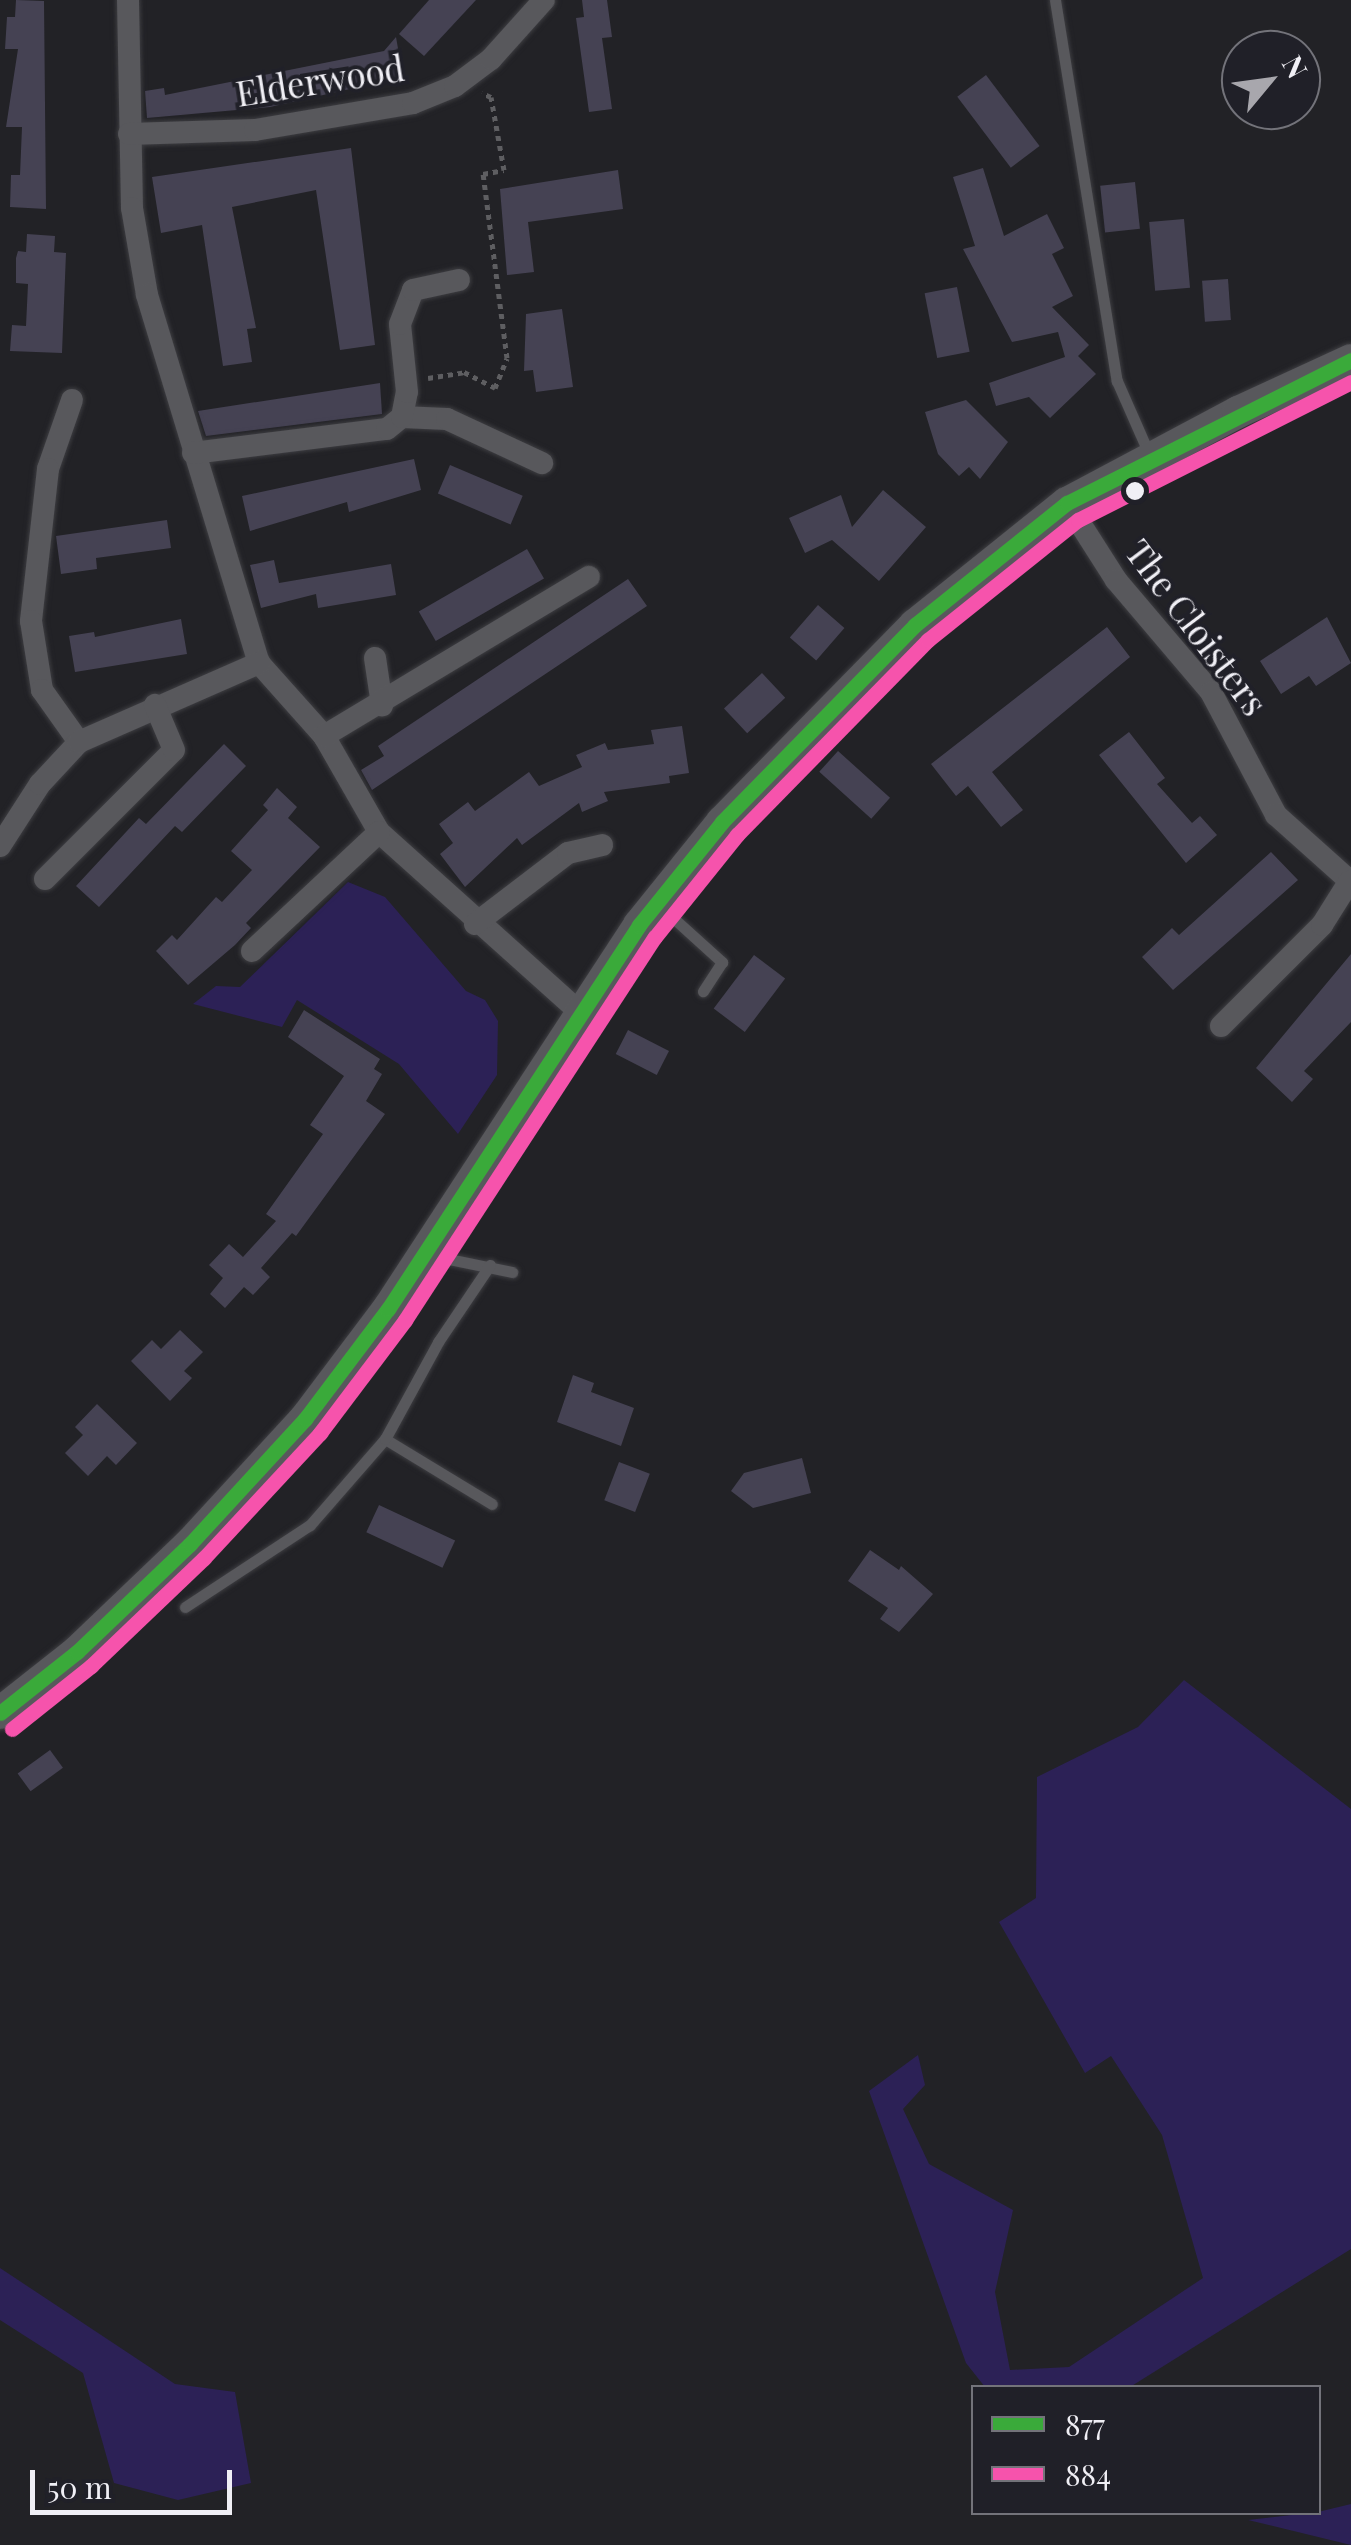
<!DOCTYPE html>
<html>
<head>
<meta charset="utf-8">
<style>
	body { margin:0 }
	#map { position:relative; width:1351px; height:2545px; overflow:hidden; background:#222226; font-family:"Playfair Display",serif }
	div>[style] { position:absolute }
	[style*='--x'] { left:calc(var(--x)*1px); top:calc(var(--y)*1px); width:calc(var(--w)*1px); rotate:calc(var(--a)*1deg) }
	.green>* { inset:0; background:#2c2156 }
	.building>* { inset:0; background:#454253; transform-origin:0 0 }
	.path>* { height:5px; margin-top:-2.5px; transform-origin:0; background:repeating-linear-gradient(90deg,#5e5e61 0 5px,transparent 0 10px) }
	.roads { filter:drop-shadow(0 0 2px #3d3d41) drop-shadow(0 0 2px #3d3d41) }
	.lane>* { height:11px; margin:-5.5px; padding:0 5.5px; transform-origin:5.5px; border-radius:5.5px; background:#58585c }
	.street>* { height:22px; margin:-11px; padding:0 11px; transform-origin:11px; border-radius:11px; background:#58585c }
	.secondary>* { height:32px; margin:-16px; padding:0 16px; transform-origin:16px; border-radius:16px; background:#58585c }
	.bus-1>* { height:15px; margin:-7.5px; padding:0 7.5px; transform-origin:7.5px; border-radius:7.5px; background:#3aaa3a }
	.bus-2>* { height:15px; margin:-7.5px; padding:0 7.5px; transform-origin:7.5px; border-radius:7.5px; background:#f653ac }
	.dots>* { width:28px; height:28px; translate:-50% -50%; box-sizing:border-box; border:5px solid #202028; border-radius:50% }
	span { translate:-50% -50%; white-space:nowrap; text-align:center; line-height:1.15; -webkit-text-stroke:8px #202028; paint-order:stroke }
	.street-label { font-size:35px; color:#f0eff5 }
	.legend { position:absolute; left:971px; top:2385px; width:350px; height:130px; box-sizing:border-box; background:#202028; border:2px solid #73737a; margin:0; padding:12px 18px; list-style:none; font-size:30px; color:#f0eff5 }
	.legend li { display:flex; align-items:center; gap:20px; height:50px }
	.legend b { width:50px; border:2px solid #73737a }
	.north { position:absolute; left:1221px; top:30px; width:100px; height:100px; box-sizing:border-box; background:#202028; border:2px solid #73737a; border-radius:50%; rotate:61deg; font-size:28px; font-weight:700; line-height:40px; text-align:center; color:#f0eff5 }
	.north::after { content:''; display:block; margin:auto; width:35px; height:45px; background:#a8a7ad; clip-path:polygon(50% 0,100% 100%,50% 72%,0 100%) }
	.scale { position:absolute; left:30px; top:2470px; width:202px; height:45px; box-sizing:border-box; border:5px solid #f0eff5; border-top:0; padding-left:12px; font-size:30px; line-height:35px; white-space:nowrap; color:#f0eff5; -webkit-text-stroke:8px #202028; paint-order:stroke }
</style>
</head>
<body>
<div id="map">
	<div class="green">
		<i style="clip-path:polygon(348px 882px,385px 897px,466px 991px,485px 1000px,498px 1021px,497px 1075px,458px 1134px,399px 1064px,297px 1000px,282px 1027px,193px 1004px,216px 986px,240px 987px)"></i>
		<i style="clip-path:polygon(1184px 1680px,1351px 1809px,1351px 2249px,1130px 2387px,985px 2387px,966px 2363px,869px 2091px,918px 2055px,925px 2085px,903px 2109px,929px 2164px,1013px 2210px,995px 2292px,1010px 2370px,1069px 2367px,1203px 2278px,1162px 2135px,1111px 2056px,1085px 2073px,999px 1922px,1036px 1898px,1037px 1777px,1138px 1727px)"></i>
		<i style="clip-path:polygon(0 2268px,175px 2384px,235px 2392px,251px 2483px,178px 2500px,114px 2483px,83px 2373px,0 2320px)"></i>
		<i style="clip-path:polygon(1351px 2504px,1351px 2545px,1248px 2520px,1318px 2512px)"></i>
	</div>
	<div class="building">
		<i style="clip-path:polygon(16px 0,44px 1px,46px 209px,10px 207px,11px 175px,20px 175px,22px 127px,6px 127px,18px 49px,5px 49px,7px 17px,15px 17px)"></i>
		<i style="clip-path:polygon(429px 0,476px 0,424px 56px,399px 34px)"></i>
		<i style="clip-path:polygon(582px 0,607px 0,612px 37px,602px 38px,612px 109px,589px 112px,576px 18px,584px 17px)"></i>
		<i style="clip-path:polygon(396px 37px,403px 77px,270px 107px,147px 118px,145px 91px,164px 88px,165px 95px,384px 51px)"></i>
		<i style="left:986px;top:75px;width:89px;height:36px;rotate:53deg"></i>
		<i style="clip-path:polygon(351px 148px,375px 345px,340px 350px,316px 190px,232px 207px,256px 328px,247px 329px,252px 362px,223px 366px,202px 225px,161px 233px,152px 177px)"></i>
		<i style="clip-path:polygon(983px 168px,1004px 236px,1047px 214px,1064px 248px,1052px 254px,1073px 296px,1052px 307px,1089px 345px,1078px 356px,1096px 374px,1050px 418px,1029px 397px,996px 406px,989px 383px,1065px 357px,1058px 332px,1012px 342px,963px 249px,975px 246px,953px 177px)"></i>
		<i style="clip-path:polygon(618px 170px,623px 209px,528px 222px,534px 272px,507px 275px,500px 189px)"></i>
		<i style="left:1135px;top:182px;width:47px;height:35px;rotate:84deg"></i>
		<i style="left:1184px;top:219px;width:69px;height:35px;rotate:85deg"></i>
		<i style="clip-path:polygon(27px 234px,55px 236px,54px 252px,66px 253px,62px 353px,10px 351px,12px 325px,26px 326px,28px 284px,16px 283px,16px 258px,18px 251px,26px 252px)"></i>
		<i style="left:1228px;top:279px;width:41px;height:26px;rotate:86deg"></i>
		<i style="left:957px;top:287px;width:66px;height:33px;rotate:79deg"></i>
		<i style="clip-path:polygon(562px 309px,573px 387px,536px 392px,533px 370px,524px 371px,526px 314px)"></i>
		<i style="clip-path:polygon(380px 383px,382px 414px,206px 436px,198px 411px)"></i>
		<i style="clip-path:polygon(966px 400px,1008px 442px,980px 479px,969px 467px,959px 476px,938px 454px,925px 412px)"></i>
		<i style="clip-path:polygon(414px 459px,421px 490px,349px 512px,347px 502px,250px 531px,242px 496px)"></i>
		<i style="left:450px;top:465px;width:79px;height:31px;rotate:23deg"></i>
		<i style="clip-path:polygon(883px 490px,926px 527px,879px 581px,832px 540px,805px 553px,789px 518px,841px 495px,852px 527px)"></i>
		<i style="clip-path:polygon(167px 520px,171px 548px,96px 558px,97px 569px,61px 574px,56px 536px)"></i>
		<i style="left:527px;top:549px;width:34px;height:125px;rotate:60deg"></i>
		<i style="clip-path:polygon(274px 560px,279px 583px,391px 564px,396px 595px,318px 608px,316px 594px,261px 608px,250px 565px)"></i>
		<i style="clip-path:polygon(628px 579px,647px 606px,372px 790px,361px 770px,384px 756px,378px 746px)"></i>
		<i style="left:818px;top:605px;width:35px;height:43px;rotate:41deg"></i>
		<i style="clip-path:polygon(1327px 617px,1351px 663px,1316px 686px,1309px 676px,1281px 694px,1260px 661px)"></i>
		<i style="clip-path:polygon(181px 619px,187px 654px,75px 672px,69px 636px,94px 632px,95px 637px)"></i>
		<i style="clip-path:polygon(1107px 627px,1130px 657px,992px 772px,1023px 810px,1001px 827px,968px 786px,956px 796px,931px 764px)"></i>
		<i style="left:762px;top:673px;width:34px;height:52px;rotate:47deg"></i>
		<i style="clip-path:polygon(682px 726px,689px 773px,669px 776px,670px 783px,604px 792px,608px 801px,582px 812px,579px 803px,522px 845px,517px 838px,465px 887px,440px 854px,453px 843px,439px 824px,468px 802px,475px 811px,529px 772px,539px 786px,582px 767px,576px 755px,605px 743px,608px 750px,654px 744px,651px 730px)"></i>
		<i style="clip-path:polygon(1129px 732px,1165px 778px,1157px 784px,1192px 823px,1200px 816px,1217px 835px,1186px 863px,1099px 755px)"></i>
		<i style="clip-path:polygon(224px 744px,246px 766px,182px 832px,175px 826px,99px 907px,76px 886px,139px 818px,146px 824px)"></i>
		<i style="left:838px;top:751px;width:70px;height:28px;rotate:42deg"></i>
		<i style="clip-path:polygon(277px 788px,297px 807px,288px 818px,320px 847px,246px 923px,251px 928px,235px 945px,188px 985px,156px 951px,172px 935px,177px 940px,216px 897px,222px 902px,252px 870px,231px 851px,268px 810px,263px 805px)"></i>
		<i style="clip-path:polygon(1271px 852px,1298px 880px,1173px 990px,1142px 957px,1172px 928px,1179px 935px)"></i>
		<i style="clip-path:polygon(1351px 954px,1351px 1022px,1304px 1071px,1313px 1079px,1292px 1102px,1256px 1068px)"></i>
		<i style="left:754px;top:955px;width:39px;height:67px;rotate:37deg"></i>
		<i style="clip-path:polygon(304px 1010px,380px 1059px,374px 1069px,382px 1074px,366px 1101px,385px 1114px,296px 1236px,292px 1233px,261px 1268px,270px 1277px,253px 1295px,244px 1287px,225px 1308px,210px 1294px,223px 1278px,209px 1265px,229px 1244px,243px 1257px,276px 1221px,266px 1214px,323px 1134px,310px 1125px,344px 1076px,288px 1037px)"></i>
		<i style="left:628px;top:1030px;width:46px;height:27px;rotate:27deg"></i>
		<i style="clip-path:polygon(180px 1330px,203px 1352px,184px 1371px,192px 1378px,170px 1401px,131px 1361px,152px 1340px,161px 1349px)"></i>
		<i style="clip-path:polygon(573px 1375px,594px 1383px,591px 1392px,634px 1408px,621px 1446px,557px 1422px)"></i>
		<i style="clip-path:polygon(97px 1404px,137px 1443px,116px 1465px,107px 1456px,88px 1476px,65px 1453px,83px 1435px,75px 1427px)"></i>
		<i style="clip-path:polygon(802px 1458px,811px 1493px,753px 1508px,731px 1491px,744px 1473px)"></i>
		<i style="left:619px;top:1462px;width:33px;height:41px;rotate:21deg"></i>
		<i style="left:379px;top:1505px;width:84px;height:30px;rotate:25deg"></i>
		<i style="clip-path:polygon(870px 1550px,899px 1570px,901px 1566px,933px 1594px,899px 1632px,880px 1619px,888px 1608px,848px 1581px)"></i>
		<i style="left:50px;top:1750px;width:22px;height:40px;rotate:54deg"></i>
	</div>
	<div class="path">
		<i style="--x:428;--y:378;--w:36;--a:-9"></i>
		<i style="--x:464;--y:372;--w:35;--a:27"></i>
		<i style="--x:495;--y:388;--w:32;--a:-68"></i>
		<i style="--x:507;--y:358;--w:186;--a:-97.4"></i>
		<i style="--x:483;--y:174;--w:21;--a:-11"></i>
		<i style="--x:504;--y:170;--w:74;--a:-100.1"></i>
		<i style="--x:491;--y:97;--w:10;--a:-156"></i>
	</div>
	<div class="roads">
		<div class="lane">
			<i style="--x:1055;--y:0;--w:386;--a:80.8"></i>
			<i style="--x:1117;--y:381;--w:80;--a:66.3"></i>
			<i style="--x:660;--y:906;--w:84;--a:42.1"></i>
			<i style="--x:722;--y:962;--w:35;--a:123"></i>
			<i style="--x:429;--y:1255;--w:85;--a:11.6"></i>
			<i style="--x:385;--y:1439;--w:125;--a:31.3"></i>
			<i style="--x:185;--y:1607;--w:149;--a:-33.3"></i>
			<i style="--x:310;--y:1525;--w:114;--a:-48.9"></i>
			<i style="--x:385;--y:1439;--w:111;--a:-61.3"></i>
			<i style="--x:438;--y:1342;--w:93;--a:-56"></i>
		</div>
		<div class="street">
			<i style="--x:128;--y:0;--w:208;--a:88.9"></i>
			<i style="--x:132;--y:208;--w:88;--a:80.2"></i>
			<i style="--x:147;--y:295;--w:385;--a:73.1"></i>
			<i style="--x:259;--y:663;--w:98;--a:48.3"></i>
			<i style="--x:324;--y:736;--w:111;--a:60.2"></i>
			<i style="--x:379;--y:832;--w:273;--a:41.9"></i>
			<i style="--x:129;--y:134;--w:126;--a:-1.8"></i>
			<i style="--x:255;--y:130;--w:160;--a:-9.7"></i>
			<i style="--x:413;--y:103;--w:45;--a:-22"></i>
			<i style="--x:455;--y:86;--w:45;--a:-36.9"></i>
			<i style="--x:491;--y:59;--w:79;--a:-48.1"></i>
			<i style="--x:72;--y:400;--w:73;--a:109.2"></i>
			<i style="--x:48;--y:469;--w:153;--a:96.4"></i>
			<i style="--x:31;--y:621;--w:70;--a:80.9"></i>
			<i style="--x:42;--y:690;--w:64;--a:54.6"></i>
			<i style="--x:402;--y:417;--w:45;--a:2.5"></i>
			<i style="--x:447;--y:419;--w:105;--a:24.9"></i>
			<i style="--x:193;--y:453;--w:195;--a:-7.1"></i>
			<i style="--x:387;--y:429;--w:19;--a:-39"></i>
			<i style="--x:402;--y:417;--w:25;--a:-79"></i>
			<i style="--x:407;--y:392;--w:68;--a:-95.9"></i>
			<i style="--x:400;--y:324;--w:36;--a:-69"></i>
			<i style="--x:413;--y:290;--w:47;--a:-12.3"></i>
			<i style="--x:1067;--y:503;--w:91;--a:57.5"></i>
			<i style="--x:1116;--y:580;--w:147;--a:49.7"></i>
			<i style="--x:1211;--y:692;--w:139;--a:62.1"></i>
			<i style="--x:1276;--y:815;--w:101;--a:41.8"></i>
			<i style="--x:375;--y:658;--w:48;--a:81.5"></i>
			<i style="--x:324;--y:736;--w:309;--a:-31"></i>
			<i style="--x:0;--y:846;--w:74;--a:-57.2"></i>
			<i style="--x:40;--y:784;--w:57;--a:-47.1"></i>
			<i style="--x:79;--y:742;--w:197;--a:-23.7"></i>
			<i style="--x:45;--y:879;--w:182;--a:-45"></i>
			<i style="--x:174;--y:750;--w:49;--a:-112.9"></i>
			<i style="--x:475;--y:924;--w:117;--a:-37.4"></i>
			<i style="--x:568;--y:853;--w:35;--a:-13"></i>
			<i style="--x:252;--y:951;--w:174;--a:-43.1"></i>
			<i style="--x:1221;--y:1026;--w:143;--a:-45"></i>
			<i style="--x:1322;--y:925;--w:51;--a:-57.9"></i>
		</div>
		<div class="secondary">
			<i style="--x:0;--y:1713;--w:98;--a:-38.4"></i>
			<i style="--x:77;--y:1652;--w:156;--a:-43.7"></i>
			<i style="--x:190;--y:1544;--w:170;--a:-47.4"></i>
			<i style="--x:305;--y:1419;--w:138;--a:-53"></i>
			<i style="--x:388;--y:1309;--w:459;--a:-56.8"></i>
			<i style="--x:639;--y:925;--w:132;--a:-51.1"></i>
			<i style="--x:722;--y:822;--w:276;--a:-45.6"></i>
			<i style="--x:915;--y:625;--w:195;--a:-38.8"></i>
			<i style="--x:1067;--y:503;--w:194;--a:-28"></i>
			<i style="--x:1238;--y:412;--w:124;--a:-24.7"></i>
		</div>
	</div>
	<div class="bus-1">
		<i style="--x:0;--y:1713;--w:98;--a:-38.4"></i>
		<i style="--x:77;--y:1652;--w:156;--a:-43.7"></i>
		<i style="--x:190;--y:1544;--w:170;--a:-47.4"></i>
		<i style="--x:305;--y:1419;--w:138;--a:-53"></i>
		<i style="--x:388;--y:1309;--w:459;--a:-56.8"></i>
		<i style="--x:639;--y:925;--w:132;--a:-51.1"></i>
		<i style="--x:722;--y:822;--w:276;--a:-45.6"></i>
		<i style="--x:915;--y:625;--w:195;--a:-38.8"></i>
		<i style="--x:1067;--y:503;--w:318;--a:-26.7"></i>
	</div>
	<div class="bus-2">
		<i style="--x:12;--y:1729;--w:101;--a:-38.6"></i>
		<i style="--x:91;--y:1666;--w:156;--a:-43.7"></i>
		<i style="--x:204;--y:1558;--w:171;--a:-47.1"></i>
		<i style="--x:320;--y:1433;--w:141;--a:-53"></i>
		<i style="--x:405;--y:1320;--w:457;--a:-56.9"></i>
		<i style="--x:655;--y:937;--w:131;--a:-51.2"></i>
		<i style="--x:737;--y:835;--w:273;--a:-45.6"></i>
		<i style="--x:928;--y:640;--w:192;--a:-38.7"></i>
		<i style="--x:1078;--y:520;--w:306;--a:-26.8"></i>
	</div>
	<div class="dots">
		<i style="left:1135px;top:491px;background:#f0eff5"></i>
	</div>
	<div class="street-label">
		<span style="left:320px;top:80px;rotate:-9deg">Elderwood</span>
		<span style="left:1197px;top:627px;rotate:53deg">The Cloisters</span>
	</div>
	<ul class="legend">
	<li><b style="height:12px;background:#3aaa3a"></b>877</li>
	<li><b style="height:12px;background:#f653ac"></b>884</li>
	</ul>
	<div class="north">N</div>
	<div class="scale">50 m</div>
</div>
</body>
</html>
